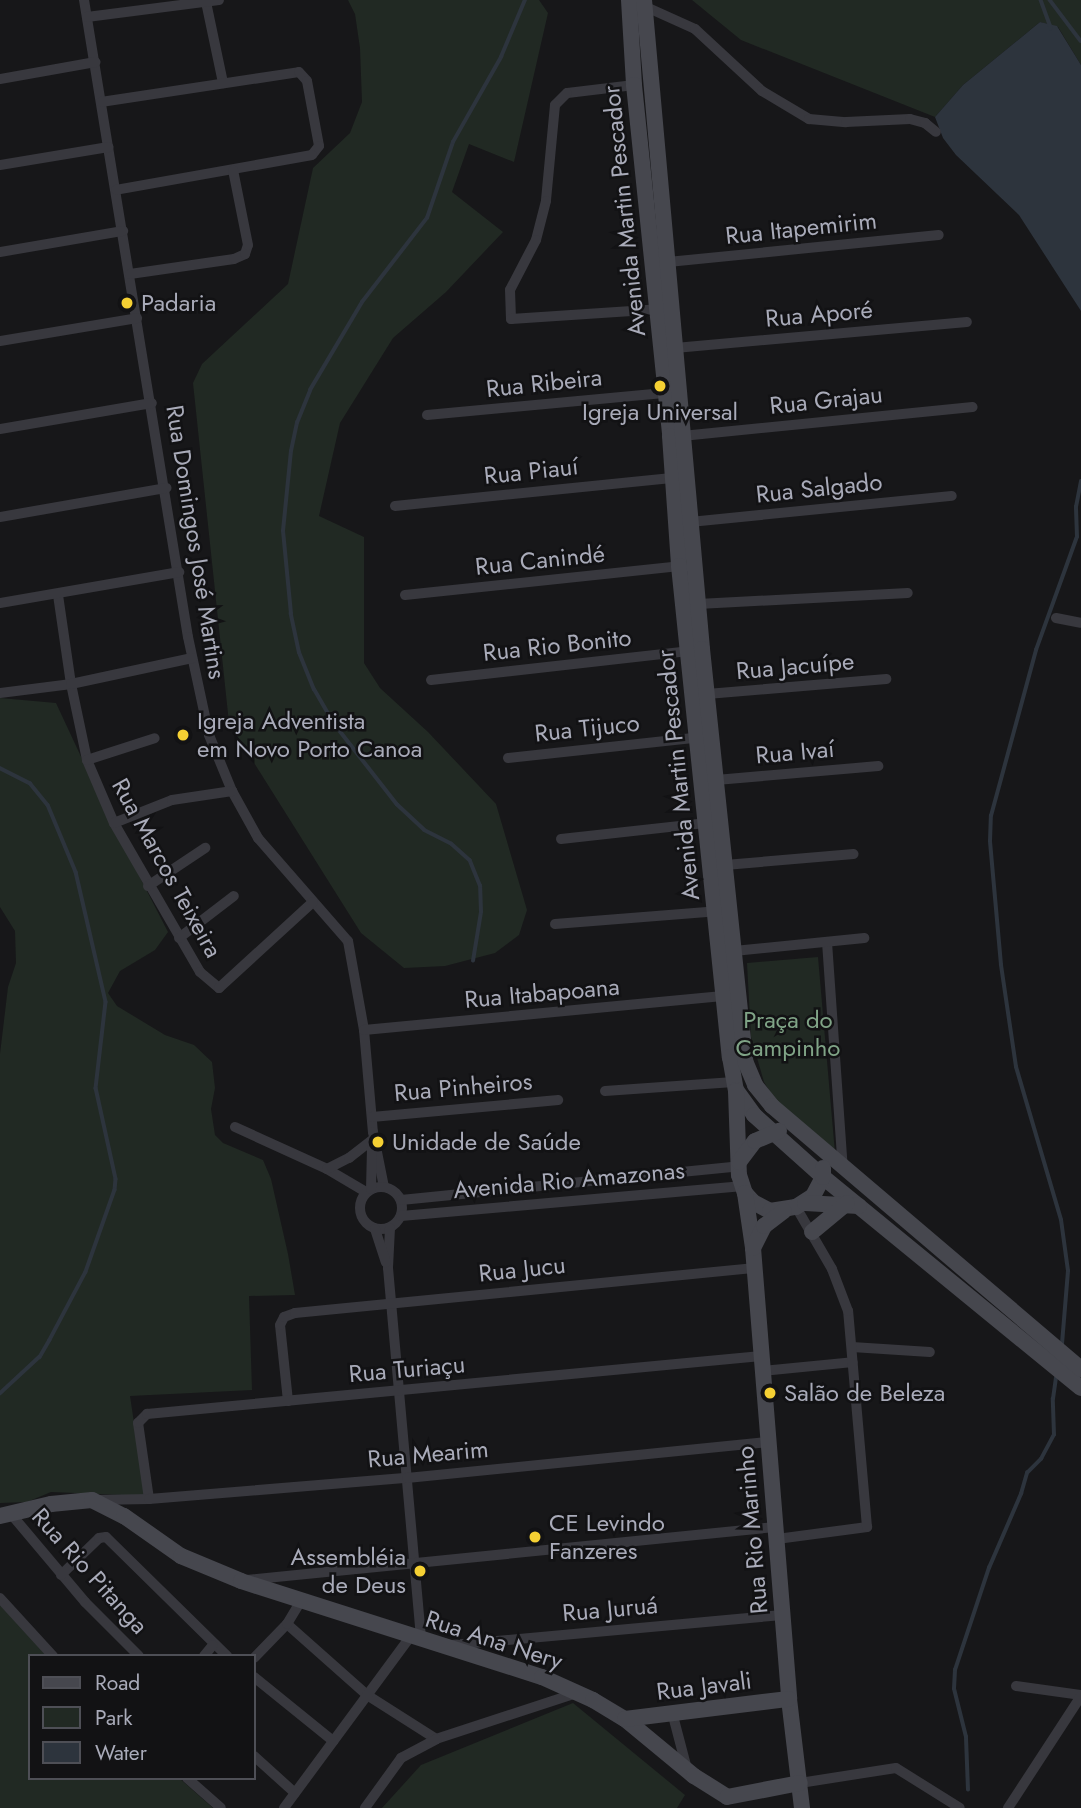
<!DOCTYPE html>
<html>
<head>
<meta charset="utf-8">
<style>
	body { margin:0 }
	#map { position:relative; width:1081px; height:1808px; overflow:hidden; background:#171719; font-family:Jost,sans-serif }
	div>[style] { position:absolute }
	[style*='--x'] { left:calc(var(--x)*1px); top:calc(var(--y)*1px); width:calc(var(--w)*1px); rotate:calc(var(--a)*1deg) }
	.green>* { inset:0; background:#212923 }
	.water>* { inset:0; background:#2d343d }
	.stream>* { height:3.5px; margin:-1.75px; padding:0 1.75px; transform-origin:1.75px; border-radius:1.75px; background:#2d343d }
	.street>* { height:10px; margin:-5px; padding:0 5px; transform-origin:5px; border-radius:5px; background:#38383e }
	.street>.ring { margin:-5px; padding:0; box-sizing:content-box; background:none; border:10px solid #38383e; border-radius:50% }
	.secondary>* { height:16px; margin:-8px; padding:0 8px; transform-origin:8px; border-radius:8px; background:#46474e }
	.dots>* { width:19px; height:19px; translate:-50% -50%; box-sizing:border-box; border:4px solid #121214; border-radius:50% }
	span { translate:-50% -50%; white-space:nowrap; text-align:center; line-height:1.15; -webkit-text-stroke:5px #121214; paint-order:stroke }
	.street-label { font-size:24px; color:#a9abb9 }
	.poi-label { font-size:24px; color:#a9abb9 }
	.left { translate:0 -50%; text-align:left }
	.right { translate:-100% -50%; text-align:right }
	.park-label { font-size:24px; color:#80a487 }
	.legend { position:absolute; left:28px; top:1654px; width:228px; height:126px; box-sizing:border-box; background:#121214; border:2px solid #4e4f56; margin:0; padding:9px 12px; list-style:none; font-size:21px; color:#a9abb9 }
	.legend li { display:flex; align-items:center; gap:14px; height:35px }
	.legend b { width:35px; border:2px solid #4e4f56 }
</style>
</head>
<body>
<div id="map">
	<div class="green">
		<i style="clip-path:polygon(348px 0,539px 0,548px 13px,514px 162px,469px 144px,452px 192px,503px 232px,446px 292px,393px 338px,340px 423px,319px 516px,364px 537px,364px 663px,380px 688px,428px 732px,496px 804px,527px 910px,519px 935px,495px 953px,445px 966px,404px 968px,361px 933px,229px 723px,193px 383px,202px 364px,288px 284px,313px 168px,350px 133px,362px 102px,360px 48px,355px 14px)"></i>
		<i style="clip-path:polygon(692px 0,1081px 0,1081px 65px,1058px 27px,1040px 22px,963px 85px,935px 117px,741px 40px)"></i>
		<i style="clip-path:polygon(0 698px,56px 703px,112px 823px,168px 932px,155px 950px,120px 971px,108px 993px,117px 1006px,165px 1035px,194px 1045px,212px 1062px,215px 1088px,211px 1109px,215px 1135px,223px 1143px,263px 1160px,271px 1179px,288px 1254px,295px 1295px,249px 1296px,252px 1390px,130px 1396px,145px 1496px,51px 1492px,27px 1502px,0 1503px,0 1054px,8px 987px,16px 963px,15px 931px,0 907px)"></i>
		<i style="clip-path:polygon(818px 957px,835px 1153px,775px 1100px,764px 1082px,751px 1037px,747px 963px)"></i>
		<i style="clip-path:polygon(0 1603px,47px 1656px,30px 1656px,30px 1778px,179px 1778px,213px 1808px,0 1808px)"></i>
		<i style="clip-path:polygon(573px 1703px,685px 1795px,677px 1808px,382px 1808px,421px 1765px)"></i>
	</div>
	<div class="water">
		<i style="clip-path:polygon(1040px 22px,1057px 26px,1081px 65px,1081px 311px,1019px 215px,956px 155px,943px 138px,935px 117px,963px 85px)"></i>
	</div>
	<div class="stream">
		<i style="--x:1041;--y:0;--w:30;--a:70"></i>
		<i style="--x:1050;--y:0;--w:51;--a:52.9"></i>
		<i style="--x:0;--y:768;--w:34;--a:27"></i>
		<i style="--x:30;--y:783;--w:28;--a:51"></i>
		<i style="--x:48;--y:805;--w:73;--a:67.3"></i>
		<i style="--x:76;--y:872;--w:133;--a:77"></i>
		<i style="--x:106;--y:1002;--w:87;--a:96.6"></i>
		<i style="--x:96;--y:1088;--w:93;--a:77.6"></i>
		<i style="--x:116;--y:1179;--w:11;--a:95"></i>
		<i style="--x:115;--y:1190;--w:87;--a:109.5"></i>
		<i style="--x:86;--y:1272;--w:77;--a:117.9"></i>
		<i style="--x:50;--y:1340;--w:20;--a:120"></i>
		<i style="--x:40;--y:1357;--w:54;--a:137.2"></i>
		<i style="--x:473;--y:961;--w:50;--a:-80.7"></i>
		<i style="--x:481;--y:912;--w:26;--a:-92"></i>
		<i style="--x:480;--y:886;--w:27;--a:-112"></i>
		<i style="--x:470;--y:861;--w:25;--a:-138"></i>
		<i style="--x:451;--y:844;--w:30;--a:-153"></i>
		<i style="--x:424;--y:830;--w:37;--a:-137"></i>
		<i style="--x:397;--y:805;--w:103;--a:-127.9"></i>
		<i style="--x:334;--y:724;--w:39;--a:-120"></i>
		<i style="--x:314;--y:690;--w:40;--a:-112"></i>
		<i style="--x:299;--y:653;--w:40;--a:-102"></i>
		<i style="--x:291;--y:614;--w:83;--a:-95.5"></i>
		<i style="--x:283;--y:531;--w:80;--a:-84.3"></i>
		<i style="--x:291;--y:451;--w:29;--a:-78"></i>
		<i style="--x:297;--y:423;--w:35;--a:-68"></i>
		<i style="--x:310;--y:390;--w:102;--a:-59.4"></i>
		<i style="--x:362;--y:302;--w:106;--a:-52.3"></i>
		<i style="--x:427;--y:218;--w:80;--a:-71.1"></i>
		<i style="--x:453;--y:142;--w:98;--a:-60.5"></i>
		<i style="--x:501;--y:57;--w:62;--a:-67.2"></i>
		<i style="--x:1062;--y:1344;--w:73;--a:-85.3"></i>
		<i style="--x:1068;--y:1271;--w:51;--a:-97.8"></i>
		<i style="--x:1061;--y:1220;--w:159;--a:-106.4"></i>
		<i style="--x:1016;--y:1067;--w:103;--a:-98.4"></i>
		<i style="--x:1001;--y:965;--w:124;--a:-95.1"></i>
		<i style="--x:990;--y:841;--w:25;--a:-88"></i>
		<i style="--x:991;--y:816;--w:172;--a:-74.8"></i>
		<i style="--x:1036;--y:650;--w:120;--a:-70.1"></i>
		<i style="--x:1077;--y:537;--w:30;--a:-92"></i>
		<i style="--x:1076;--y:507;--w:26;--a:-79"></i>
		<i style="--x:968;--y:1790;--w:53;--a:-92.2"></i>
		<i style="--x:966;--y:1737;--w:49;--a:-104"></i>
		<i style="--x:954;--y:1689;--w:19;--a:-87"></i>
		<i style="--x:955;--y:1670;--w:108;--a:-71.6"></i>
		<i style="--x:989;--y:1568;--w:81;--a:-66.6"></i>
		<i style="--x:1021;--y:1494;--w:22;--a:-74"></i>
		<i style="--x:1027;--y:1473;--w:20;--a:-45"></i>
		<i style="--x:1041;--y:1459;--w:27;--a:-62"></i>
		<i style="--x:1054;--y:1435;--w:36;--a:-92"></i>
		<i style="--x:1053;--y:1399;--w:21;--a:-82"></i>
	</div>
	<div class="street">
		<i style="--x:84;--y:0;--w:645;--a:80.73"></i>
		<i style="--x:188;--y:637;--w:100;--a:77.9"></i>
		<i style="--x:209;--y:735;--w:61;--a:67.7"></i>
		<i style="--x:232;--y:791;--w:54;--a:61"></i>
		<i style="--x:258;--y:838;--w:137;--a:48.9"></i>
		<i style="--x:348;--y:941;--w:90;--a:79.8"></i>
		<i style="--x:364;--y:1030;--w:102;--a:85"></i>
		<i style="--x:373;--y:1132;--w:56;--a:78.7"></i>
		<i style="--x:206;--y:2;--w:83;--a:78.1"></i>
		<i style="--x:644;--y:6;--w:56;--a:24.3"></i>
		<i style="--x:695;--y:29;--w:91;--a:42.8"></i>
		<i style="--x:762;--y:91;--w:55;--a:30.8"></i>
		<i style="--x:809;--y:119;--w:37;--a:5"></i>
		<i style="--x:846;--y:122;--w:64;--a:-2.7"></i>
		<i style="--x:910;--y:119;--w:16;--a:15"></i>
		<i style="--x:925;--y:123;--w:14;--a:39"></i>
		<i style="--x:87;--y:17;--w:133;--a:-7.3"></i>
		<i style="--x:0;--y:79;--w:97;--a:-10.1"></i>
		<i style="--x:634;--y:85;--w:67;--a:173.2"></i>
		<i style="--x:567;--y:93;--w:17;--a:135"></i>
		<i style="--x:555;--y:105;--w:96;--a:95.4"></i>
		<i style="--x:546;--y:201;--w:40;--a:104.4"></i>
		<i style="--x:536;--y:240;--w:56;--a:117.5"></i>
		<i style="--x:510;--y:290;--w:29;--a:88"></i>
		<i style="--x:511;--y:319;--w:151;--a:-3.8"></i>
		<i style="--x:101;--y:102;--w:200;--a:-8.6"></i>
		<i style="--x:299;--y:72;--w:12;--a:48"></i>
		<i style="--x:307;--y:81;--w:66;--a:79.5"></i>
		<i style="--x:319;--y:146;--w:11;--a:128"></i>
		<i style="--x:312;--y:155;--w:199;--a:169.9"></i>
		<i style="--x:0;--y:165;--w:110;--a:-9.4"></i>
		<i style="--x:0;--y:252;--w:125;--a:-9.7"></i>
		<i style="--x:668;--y:262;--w:272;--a:-5.7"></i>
		<i style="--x:130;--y:274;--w:105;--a:-8.2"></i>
		<i style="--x:234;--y:259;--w:12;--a:-24"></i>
		<i style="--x:245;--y:254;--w:9;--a:-72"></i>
		<i style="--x:248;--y:245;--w:76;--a:-101.3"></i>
		<i style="--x:0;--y:341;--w:139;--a:-9.5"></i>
		<i style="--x:675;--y:348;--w:293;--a:-5.1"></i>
		<i style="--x:427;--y:415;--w:238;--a:-5.3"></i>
		<i style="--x:0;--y:429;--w:154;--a:-9.7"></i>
		<i style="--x:682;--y:436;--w:292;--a:-5.7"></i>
		<i style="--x:395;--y:506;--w:278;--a:-5.8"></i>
		<i style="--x:0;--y:517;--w:169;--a:-9.9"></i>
		<i style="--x:690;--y:522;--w:263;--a:-5.7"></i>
		<i style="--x:58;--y:595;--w:90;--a:81.7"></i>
		<i style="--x:71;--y:684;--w:78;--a:78.1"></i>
		<i style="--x:87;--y:760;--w:69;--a:66.8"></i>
		<i style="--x:114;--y:823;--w:172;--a:60"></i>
		<i style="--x:200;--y:972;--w:25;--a:40"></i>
		<i style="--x:219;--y:988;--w:127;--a:-42.5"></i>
		<i style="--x:405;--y:595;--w:276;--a:-6"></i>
		<i style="--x:0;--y:603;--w:182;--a:-9.8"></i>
		<i style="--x:698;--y:604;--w:210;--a:-3"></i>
		<i style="--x:1056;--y:618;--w:25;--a:11"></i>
		<i style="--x:431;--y:680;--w:259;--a:-6.4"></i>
		<i style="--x:0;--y:693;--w:72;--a:-7.2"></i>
		<i style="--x:71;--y:684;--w:124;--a:-12.1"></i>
		<i style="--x:707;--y:694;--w:180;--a:-4.8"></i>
		<i style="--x:508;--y:758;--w:193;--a:-6.2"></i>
		<i style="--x:87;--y:760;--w:71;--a:-17.9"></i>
		<i style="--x:716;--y:780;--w:163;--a:-4.9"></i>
		<i style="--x:114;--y:823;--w:62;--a:-21.6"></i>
		<i style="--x:172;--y:800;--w:61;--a:-8.5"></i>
		<i style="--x:561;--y:839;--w:147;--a:-6.3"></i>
		<i style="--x:725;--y:865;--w:129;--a:-4.9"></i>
		<i style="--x:148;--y:886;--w:69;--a:-33.7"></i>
		<i style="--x:555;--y:924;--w:165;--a:-4.5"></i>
		<i style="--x:179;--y:938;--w:69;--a:-37.4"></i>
		<i style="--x:827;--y:942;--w:227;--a:86"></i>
		<i style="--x:734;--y:951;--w:131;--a:-5.7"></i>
		<i style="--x:364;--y:1030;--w:363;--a:-5.4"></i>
		<i style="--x:605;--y:1091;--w:129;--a:-4"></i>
		<i style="--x:372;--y:1117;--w:187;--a:-5.2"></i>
		<i style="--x:235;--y:1127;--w:101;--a:24.5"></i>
		<i style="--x:327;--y:1169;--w:45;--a:30.5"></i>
		<i style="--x:327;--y:1169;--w:25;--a:-27"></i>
		<i style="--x:349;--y:1158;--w:29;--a:-38"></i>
		<i class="ring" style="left:360px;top:1187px;width:32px;height:32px"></i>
		<i style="--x:371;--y:1189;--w:41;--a:-88.6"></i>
		<i style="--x:401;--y:1200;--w:340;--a:-5.7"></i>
		<i style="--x:401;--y:1216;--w:341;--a:-5"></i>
		<i style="--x:390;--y:1228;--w:40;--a:92.9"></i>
		<i style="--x:388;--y:1268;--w:371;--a:84.9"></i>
		<i style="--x:375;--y:1229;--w:35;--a:72"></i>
		<i style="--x:852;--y:1347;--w:78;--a:3.7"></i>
		<i style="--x:762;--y:1371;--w:91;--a:-5.6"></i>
		<i style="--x:288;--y:1401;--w:76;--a:-96"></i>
		<i style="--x:280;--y:1325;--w:9;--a:-63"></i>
		<i style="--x:284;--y:1317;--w:12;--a:-20"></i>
		<i style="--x:295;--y:1313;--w:460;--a:-5.6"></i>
		<i style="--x:149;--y:1499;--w:77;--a:-98.2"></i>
		<i style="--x:138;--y:1423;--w:13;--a:-45"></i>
		<i style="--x:147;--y:1414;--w:617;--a:-5.4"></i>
		<i style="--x:95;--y:1500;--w:54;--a:-1.1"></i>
		<i style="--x:149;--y:1499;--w:259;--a:-4.7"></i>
		<i style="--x:407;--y:1478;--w:362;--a:-5.7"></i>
		<i style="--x:11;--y:1514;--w:115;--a:49.9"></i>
		<i style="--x:85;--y:1602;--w:76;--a:45"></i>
		<i style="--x:777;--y:1539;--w:91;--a:-7.6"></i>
		<i style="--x:867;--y:1527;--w:217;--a:-95"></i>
		<i style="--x:848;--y:1311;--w:45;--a:-110.9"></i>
		<i style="--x:832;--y:1269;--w:72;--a:-120.1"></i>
		<i style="--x:61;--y:1575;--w:53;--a:-44.2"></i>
		<i style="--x:99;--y:1538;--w:7;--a:-8"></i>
		<i style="--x:106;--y:1537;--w:170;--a:44.5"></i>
		<i style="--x:247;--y:1580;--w:531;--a:-5.73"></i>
		<i style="--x:0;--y:1598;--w:79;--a:47.6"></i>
		<i style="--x:287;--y:1624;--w:107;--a:41.6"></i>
		<i style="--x:367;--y:1695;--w:82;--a:32.5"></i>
		<i style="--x:436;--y:1739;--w:148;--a:-18.1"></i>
		<i style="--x:452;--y:1645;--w:332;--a:-5.2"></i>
		<i style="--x:204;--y:1656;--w:14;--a:-51"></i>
		<i style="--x:254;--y:1658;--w:47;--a:-45.9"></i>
		<i style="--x:287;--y:1624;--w:27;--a:-59"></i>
		<i style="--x:254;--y:1677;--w:102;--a:39"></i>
		<i style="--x:1016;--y:1686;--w:66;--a:7.9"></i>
		<i style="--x:672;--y:1712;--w:59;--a:75.3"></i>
		<i style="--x:254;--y:1756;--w:55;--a:42.1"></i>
		<i style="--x:187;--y:1778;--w:45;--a:41.4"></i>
		<i style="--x:800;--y:1783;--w:97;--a:-8.9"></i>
		<i style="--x:896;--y:1768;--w:75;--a:32"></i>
		<i style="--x:284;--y:1808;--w:214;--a:-53.6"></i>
		<i style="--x:365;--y:1808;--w:62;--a:-54.2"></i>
		<i style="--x:401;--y:1758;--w:40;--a:-28"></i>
		<i style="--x:1008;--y:1808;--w:134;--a:-56.9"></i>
	</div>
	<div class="secondary">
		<i style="--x:629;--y:0;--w:85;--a:86.6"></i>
		<i style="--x:634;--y:85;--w:353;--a:84.1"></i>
		<i style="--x:670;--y:436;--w:130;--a:86"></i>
		<i style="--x:679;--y:566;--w:494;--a:84.1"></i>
		<i style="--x:730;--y:1057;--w:34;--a:80"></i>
		<i style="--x:736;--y:1090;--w:31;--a:54"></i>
		<i style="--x:754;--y:1115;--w:93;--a:41.9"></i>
		<i style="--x:823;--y:1177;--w:333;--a:39.3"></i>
		<i style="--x:644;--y:0;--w:652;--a:84.89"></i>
		<i style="--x:702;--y:649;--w:414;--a:84"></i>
		<i style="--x:745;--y:1061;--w:26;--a:67"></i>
		<i style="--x:755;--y:1085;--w:27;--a:51"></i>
		<i style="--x:772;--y:1106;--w:406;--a:40.4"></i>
		<i style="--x:736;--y:1091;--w:84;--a:88"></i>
		<i style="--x:739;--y:1175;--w:19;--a:72"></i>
		<i style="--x:745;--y:1193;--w:12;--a:48"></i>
		<i style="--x:753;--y:1202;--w:19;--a:28"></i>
		<i style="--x:770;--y:1211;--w:26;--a:-9"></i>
		<i style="--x:796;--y:1207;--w:20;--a:-33"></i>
		<i style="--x:813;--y:1196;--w:21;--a:-62"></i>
		<i style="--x:823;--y:1177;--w:9;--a:-90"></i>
		<i style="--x:739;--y:1162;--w:26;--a:-53"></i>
		<i style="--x:755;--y:1141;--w:26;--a:-23"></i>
		<i style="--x:745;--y:1193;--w:56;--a:81.7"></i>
		<i style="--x:753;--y:1248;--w:452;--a:85.4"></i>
		<i style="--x:789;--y:1699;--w:110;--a:83.2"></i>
		<i style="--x:805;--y:1203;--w:54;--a:3.2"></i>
		<i style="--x:812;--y:1232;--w:45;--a:-39.6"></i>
		<i style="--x:753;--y:1248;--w:25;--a:-63"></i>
		<i style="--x:764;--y:1226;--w:25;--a:-37"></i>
		<i style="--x:0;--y:1516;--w:52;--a:-13.2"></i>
		<i style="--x:51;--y:1504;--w:41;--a:-5.6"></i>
		<i style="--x:92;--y:1500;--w:36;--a:27"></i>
		<i style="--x:124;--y:1516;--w:70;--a:35.1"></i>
		<i style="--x:181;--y:1556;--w:65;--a:22.6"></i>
		<i style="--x:241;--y:1581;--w:316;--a:17.7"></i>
		<i style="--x:542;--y:1677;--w:56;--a:24.3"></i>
		<i style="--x:593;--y:1700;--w:37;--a:31"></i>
		<i style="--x:625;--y:1719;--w:89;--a:39.6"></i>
		<i style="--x:694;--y:1776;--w:39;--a:32"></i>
		<i style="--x:727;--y:1797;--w:74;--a:-10.9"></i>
		<i style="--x:625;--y:1719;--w:165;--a:-7"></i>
	</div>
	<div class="dots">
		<i style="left:127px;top:303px;background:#f5d033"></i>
		<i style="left:660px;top:386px;background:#f5d033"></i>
		<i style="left:183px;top:735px;background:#f5d033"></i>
		<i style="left:378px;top:1142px;background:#f5d033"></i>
		<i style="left:770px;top:1393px;background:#f5d033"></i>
		<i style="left:535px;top:1537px;background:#f5d033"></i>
		<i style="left:420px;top:1571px;background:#f5d033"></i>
	</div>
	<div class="street-label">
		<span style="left:624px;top:211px;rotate:-96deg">Avenida Martin Pescador</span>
		<span style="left:801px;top:228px;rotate:-6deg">Rua Itapemirim</span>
		<span style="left:819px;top:314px;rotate:-5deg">Rua Aporé</span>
		<span style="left:544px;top:383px;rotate:-6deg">Rua Ribeira</span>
		<span style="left:826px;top:400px;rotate:-6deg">Rua Grajau</span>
		<span style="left:531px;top:471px;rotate:-6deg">Rua Piauí</span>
		<span style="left:819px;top:488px;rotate:-6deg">Rua Salgado</span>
		<span style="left:196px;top:542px;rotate:81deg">Rua Domingos José Martins</span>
		<span style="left:540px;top:560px;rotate:-6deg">Rua Canindé</span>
		<span style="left:557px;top:645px;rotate:-6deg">Rua Rio Bonito</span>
		<span style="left:795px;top:666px;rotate:-5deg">Rua Jacuípe</span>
		<span style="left:587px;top:728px;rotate:-6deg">Rua Tijuco</span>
		<span style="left:795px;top:752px;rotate:-5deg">Rua Ivaí</span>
		<span style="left:678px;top:775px;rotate:-96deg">Avenida Martin Pescador</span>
		<span style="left:167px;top:868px;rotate:61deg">Rua Marcos Teixeira</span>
		<span style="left:542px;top:993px;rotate:-5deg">Rua Itabapoana</span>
		<span style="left:463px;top:1087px;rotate:-5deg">Rua Pinheiros</span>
		<span style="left:569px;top:1180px;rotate:-5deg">Avenida Rio Amazonas</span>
		<span style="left:522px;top:1269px;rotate:-6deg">Rua Jucu</span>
		<span style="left:407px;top:1369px;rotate:-5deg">Rua Turiaçu</span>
		<span style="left:428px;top:1454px;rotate:-5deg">Rua Mearim</span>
		<span style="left:752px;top:1530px;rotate:-95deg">Rua Rio Marinho</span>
		<span style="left:90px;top:1571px;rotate:48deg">Rua Rio Pitanga</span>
		<span style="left:610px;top:1609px;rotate:-5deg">Rua Juruá</span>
		<span style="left:494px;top:1640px;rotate:18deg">Rua Ana Nery</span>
		<span style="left:704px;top:1686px;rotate:-7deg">Rua Javali</span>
	</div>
	<div class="poi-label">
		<span class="left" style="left:141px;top:303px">Padaria</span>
		<span style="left:660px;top:412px">Igreja Universal</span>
		<span class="left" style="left:197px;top:735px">Igreja Adventista<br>em Novo Porto Canoa</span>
		<span class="left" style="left:392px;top:1142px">Unidade de Saúde</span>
		<span class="left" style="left:784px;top:1393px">Salão de Beleza</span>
		<span class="left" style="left:549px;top:1537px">CE Levindo<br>Fanzeres</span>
		<span class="right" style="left:406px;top:1571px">Assembléia<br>de Deus</span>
	</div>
	<div class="park-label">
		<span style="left:788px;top:1034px">Praça do<br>Campinho</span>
	</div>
	<ul class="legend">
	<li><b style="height:9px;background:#46474e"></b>Road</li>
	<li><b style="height:19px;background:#212923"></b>Park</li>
	<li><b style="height:19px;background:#2d343d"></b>Water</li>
	</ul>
</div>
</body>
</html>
